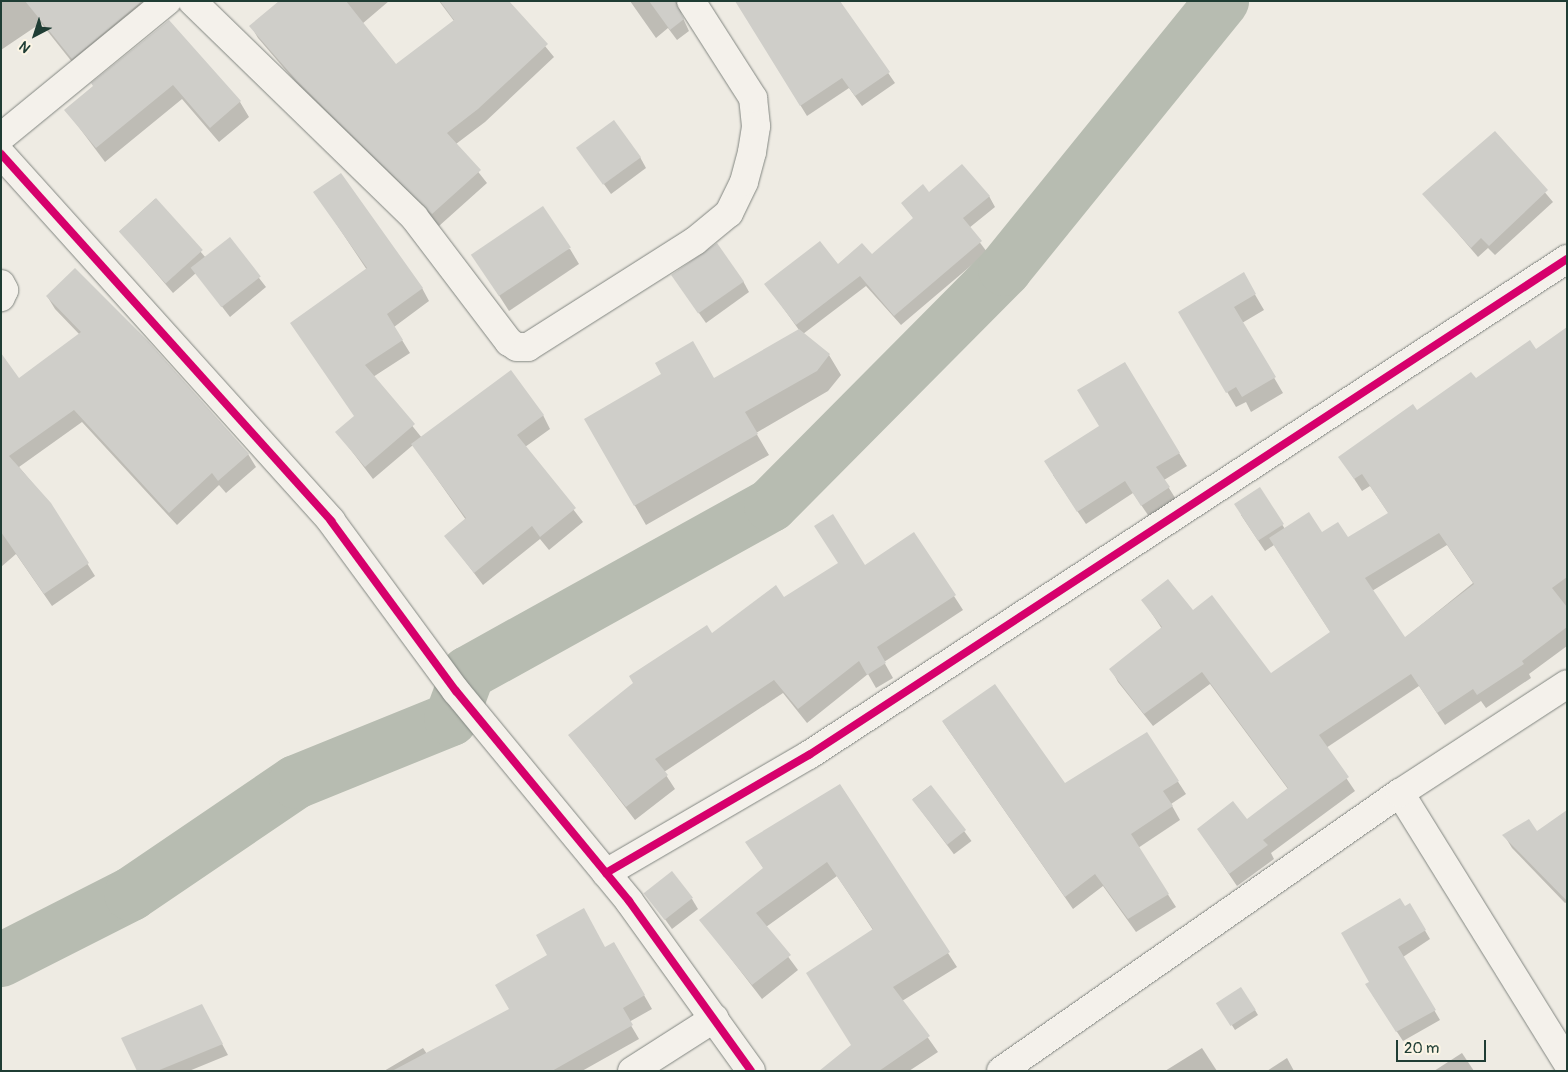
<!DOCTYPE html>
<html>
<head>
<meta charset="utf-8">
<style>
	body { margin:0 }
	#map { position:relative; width:1568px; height:1072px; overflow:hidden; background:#eeebe3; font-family:Pangolin,sans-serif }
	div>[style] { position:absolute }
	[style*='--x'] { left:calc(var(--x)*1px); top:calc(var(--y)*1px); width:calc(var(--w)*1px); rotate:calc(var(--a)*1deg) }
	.shadow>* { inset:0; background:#0003; transform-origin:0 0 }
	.river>* { height:54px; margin:-27px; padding:0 27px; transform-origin:27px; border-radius:27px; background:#b7bcb1 }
	.building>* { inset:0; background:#cfcec9; transform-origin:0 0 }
	.roads { filter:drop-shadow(0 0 1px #828681) drop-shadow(0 0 1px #828681) }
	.minor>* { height:28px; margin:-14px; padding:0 14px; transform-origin:14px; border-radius:14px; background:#f4f1eb }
	.cycleway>* { height:8px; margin:-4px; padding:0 4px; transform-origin:4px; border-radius:4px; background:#d6006c }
	span { translate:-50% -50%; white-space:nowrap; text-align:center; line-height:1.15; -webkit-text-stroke:4px #fcf5e5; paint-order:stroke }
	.frame { position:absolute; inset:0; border:2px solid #1f3d34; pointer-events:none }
	.north { position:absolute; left:10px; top:10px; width:50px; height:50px; -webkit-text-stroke:4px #fcf5e5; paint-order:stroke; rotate:220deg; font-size:14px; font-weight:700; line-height:20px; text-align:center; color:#1f3d34 }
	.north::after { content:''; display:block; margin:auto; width:18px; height:22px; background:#1f3d34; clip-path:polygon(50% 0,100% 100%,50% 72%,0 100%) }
	.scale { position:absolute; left:1396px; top:1040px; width:90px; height:22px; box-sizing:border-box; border:2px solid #1f3d34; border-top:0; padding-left:6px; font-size:15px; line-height:18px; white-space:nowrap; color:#1f3d34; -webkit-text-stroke:4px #fcf5e5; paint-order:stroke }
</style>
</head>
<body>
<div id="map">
	<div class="shadow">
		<i style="clip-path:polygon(1px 1px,168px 1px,80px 72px,41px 23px,1px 50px)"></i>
		<i style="clip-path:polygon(280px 1px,389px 1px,362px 24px,396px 65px,454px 21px,439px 1px,508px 1px,554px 57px,485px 122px,456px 144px,487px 183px,439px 226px,306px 94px,258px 38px,251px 26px)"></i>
		<i style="clip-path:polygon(630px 1px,687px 1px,681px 14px,689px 31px,677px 40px,668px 28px,656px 38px)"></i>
		<i style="clip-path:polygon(736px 1px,850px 17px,895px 83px,862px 106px,849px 88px,807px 116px)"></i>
		<i style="clip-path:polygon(169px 21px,240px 102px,249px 117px,219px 142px,182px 99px,105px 162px,66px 110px)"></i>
		<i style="clip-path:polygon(1495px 133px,1553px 202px,1495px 255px,1488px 248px,1478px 257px,1424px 194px)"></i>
		<i style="clip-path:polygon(578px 148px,640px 157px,646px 168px,611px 194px)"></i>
		<i style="clip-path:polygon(315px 192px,422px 288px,429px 301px,394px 327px,410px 353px,373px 377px,422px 438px,543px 415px,550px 429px,525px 447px,583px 522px,549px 550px,540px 539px,483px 585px,446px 536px,466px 520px,413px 445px,373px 479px,337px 432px,355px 417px,367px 270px)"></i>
		<i style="clip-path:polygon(929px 193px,989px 196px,995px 207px,969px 228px,987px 252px,901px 325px,866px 286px,803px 334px,829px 355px,841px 375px,828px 391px,756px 433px,769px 455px,646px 525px,585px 419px,714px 380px,799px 330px,766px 284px,872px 255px,914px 219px,903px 203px)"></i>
		<i style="clip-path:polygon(155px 199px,206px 258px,229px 239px,266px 287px,230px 317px,196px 273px,173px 293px,120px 231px)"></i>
		<i style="clip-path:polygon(570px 249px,579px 264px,509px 311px,473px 255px)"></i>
		<i style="clip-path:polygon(1243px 274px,1264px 310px,1242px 323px,1283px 393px,1251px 412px,1246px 402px,1236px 407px,1180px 312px)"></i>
		<i style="clip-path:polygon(743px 281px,749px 292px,706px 323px,679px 285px)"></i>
		<i style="clip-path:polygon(47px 296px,248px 454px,256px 467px,226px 493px,219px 485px,177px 525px,82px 422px,19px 467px,50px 504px,95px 576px,52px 606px,16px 554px,1px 567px,1px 381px,19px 380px,80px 335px,55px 309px)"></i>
		<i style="clip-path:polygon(evenodd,1567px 329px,1567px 646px,1529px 674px,1531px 678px,1486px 708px,1481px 701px,1445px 725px,1419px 686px,1326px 748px,1355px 791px,1271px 853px,1274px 859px,1237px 886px,1199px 830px,1247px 820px,1288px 789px,1210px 684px,1153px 726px,1118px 682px,1111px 669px,1162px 629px,1143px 600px,1192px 612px,1271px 675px,1331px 633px,1274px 545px,1265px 551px,1241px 515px,1259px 489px,1285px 529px,1348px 539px,1389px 514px,1370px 486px,1362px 491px,1340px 457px,1475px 380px,1536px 351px,1567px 329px,1447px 545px,1473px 583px,1405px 638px,1372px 591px,1447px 545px)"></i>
		<i style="clip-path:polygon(1100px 426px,1179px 453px,1187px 466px,1164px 480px,1177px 501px,1150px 518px,1133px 493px,1086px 524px,1053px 475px)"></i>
		<i style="clip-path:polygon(914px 534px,963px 610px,884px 662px,893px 678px,876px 688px,868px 674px,807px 723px,783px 693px,664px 772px,675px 789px,635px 820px,570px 736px,712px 634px,783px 598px,865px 567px)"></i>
		<i style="clip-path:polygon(943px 722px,1064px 785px,1147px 734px,1186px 794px,1171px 804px,1180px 820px,1138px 848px,1176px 907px,1136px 932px,1103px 886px,1073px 909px)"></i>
		<i style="clip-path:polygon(840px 785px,957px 967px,902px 1001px,938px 1052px,909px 1071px,821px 1071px,852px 1045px,873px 930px,837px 876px,766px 927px,798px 970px,762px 999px,701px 920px,764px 869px,747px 843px)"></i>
		<i style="left:930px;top:786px;width:69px;height:22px;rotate:53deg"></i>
		<i style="clip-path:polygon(1567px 812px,1567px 902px,1565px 903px,1512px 848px,1504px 835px,1536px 833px)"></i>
		<i style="clip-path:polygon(646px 893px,692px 899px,698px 909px,672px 929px)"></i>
		<i style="clip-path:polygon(1410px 905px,1430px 939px,1403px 957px,1440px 1020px,1403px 1041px,1372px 994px,1371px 982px,1405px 908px)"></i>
		<i style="clip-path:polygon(614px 943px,652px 1009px,629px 1022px,639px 1039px,582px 1071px,384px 1071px,423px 1048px,427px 1054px,511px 1010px)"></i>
		<i style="clip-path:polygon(1221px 1008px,1255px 1010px,1258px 1015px,1235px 1030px)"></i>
		<i style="clip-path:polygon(207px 1016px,228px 1055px,189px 1071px,138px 1071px)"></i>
		<i style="clip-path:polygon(1202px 1048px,1217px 1071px,1165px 1071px)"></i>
		<i style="clip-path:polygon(1462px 1053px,1474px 1071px,1434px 1071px)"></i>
		<i style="clip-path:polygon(1287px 1058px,1294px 1071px,1267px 1071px)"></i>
	</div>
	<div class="river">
		<i style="--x:1;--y:960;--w:146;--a:-26.9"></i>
		<i style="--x:131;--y:894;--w:199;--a:-34.2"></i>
		<i style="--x:296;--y:782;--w:167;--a:-22.1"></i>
		<i style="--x:451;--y:719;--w:49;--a:-69.7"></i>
		<i style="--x:468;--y:673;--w:346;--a:-29"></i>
		<i style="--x:771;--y:505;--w:332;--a:-45.2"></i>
		<i style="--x:1005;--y:269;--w:345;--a:-51"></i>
	</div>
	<div class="building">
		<i style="clip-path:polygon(25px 1px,142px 1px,72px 59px)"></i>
		<i style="clip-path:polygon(279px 1px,346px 1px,396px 64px,454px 20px,440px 1px,509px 1px,548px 44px,478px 109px,447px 133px,481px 170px,432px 214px,297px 81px,249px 26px)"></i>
		<i style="clip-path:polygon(649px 1px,675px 1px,684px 19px,670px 30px)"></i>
		<i style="clip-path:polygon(735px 1px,840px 1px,890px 72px,855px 96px,842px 78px,800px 106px)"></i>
		<i style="clip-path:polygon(169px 20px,241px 101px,210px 128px,173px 85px,96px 148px,64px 110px,93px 86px,91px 83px)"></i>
		<i style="left:614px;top:120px;width:46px;height:47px;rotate:54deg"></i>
		<i style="clip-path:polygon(1495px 131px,1548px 190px,1489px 246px,1481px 238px,1471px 248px,1422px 194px)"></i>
		<i style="clip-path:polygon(962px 164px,990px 196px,963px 218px,982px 241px,894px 316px,860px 276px,796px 325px,764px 284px,820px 241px,838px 264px,862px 243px,872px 254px,913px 218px,901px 203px,923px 184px,929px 192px)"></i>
		<i style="clip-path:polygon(341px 173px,423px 288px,387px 314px,403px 340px,365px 365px,415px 424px,365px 467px,335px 432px,354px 416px,290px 323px,367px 268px,313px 192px)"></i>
		<i style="left:156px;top:198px;width:70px;height:50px;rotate:48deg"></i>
		<i style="left:543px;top:206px;width:50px;height:87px;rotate:56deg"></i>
		<i style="left:230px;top:237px;width:50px;height:50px;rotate:52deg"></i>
		<i style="left:717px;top:243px;width:47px;height:56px;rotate:55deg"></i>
		<i style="clip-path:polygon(75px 268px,148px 341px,249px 454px,218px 481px,212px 473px,169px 513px,74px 410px,9px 456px,51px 503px,89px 563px,44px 594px,1px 532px,1px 353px,19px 378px,81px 332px,46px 296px)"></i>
		<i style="clip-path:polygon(1244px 272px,1256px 294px,1234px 307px,1276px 377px,1242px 397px,1236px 387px,1226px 393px,1178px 312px)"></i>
		<i style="clip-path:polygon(evenodd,1567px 327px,1567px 577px,1552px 588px,1567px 607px,1567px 627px,1522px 661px,1524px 664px,1477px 695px,1473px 689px,1437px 713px,1411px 674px,1319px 735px,1349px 777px,1263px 840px,1268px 845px,1229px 874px,1197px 829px,1233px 801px,1247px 819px,1288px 788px,1202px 672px,1144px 714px,1109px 669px,1162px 627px,1141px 600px,1168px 579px,1193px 610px,1212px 595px,1271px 673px,1330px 632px,1269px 538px,1309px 512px,1322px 532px,1338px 522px,1348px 537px,1388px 513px,1362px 474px,1354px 479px,1338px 457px,1413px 404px,1417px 410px,1471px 372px,1476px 378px,1530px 340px,1536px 349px,1567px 327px,1439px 533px,1474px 584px,1405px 637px,1365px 578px,1439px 533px)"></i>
		<i style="clip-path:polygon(799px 329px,830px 354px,817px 371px,745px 412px,758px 434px,634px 506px,584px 419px,661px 374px,655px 363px,693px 341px,714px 378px)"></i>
		<i style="clip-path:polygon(1125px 362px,1180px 453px,1156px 467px,1170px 487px,1141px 506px,1125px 481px,1077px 512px,1044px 461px,1099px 426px,1077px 390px)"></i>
		<i style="clip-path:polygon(511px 370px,544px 415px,517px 435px,576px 508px,540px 537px,532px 526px,474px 573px,444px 536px,466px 518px,411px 444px)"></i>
		<i style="left:1260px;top:487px;width:44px;height:31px;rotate:57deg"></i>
		<i style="clip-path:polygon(833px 514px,865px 565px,914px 532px,956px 595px,877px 647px,886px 663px,867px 675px,859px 661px,798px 709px,774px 680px,655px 759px,668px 775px,626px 807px,568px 735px,633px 683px,629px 676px,707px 625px,712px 633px,776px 585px,784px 597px,838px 563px,814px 526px)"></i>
		<i style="clip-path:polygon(995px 684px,1065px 783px,1147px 732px,1179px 781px,1163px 791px,1173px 806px,1131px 834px,1169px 894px,1128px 919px,1095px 874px,1065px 897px,942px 721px)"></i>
		<i style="clip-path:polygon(840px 784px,950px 952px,893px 987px,930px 1036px,879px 1071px,819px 1071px,851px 1045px,806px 973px,873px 929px,827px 862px,756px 913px,791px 955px,752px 985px,699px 920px,763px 868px,745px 842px)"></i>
		<i style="left:931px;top:785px;width:57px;height:24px;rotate:52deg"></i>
		<i style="clip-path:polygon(1567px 810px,1567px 901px,1502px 835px,1529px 819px,1537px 831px)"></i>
		<i style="left:672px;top:871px;width:34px;height:36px;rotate:52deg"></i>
		<i style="clip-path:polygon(1400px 898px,1405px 906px,1410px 903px,1426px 930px,1398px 947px,1436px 1010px,1396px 1032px,1365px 984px,1369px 982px,1341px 933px)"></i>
		<i style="clip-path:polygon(584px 908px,605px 947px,614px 942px,645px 995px,623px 1008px,633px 1025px,552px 1071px,392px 1071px,509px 1009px,495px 985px,547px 955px,536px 935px)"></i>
		<i style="left:1241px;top:987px;width:27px;height:30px;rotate:57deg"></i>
		<i style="clip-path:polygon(202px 1004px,223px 1044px,157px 1071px,137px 1071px,121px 1038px)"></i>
	</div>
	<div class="roads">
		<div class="minor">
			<i style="--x:192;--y:1;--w:310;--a:44.2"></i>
			<i style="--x:414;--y:217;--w:157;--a:52.8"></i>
			<i style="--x:509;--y:342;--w:9;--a:32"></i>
			<i style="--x:517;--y:347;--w:11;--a:0"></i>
			<i style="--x:528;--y:347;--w:198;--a:-32.4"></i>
			<i style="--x:695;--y:241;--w:44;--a:-39.5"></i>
			<i style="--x:729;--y:213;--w:34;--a:-64"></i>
			<i style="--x:744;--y:182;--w:31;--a:-75"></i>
			<i style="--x:752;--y:152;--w:26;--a:-81"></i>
			<i style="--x:756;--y:126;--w:28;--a:-96"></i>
			<i style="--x:753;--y:98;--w:115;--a:-122.6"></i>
			<i style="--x:1;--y:137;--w:215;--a:-39.3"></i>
			<i style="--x:1;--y:154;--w:494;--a:48"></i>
			<i style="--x:331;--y:521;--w:211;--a:53.7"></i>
			<i style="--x:456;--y:691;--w:272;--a:50.5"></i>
			<i style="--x:629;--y:901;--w:209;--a:54.3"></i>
			<i style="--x:1;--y:284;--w:7;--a:63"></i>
			<i style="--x:4;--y:290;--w:8;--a:113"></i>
			<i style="--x:1400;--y:793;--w:317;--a:58.2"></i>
			<i style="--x:606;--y:873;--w:235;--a:-30.2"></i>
			<i style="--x:809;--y:755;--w:906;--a:-33.2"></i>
			<i style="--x:632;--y:1071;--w:98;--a:-32.6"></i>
			<i style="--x:1001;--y:1071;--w:486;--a:-34.9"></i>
			<i style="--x:1400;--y:793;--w:199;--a:-33.1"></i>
		</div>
	</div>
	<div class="cycleway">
		<i style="--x:1;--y:154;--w:494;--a:48"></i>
		<i style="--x:331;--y:521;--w:211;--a:53.7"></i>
		<i style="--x:456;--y:691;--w:272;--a:50.5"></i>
		<i style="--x:629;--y:901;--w:209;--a:54.3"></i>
		<i style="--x:606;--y:873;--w:235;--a:-30.2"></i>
		<i style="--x:809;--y:755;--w:906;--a:-33.2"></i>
	</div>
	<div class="frame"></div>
	<div class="north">N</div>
	<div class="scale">20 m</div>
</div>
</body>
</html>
